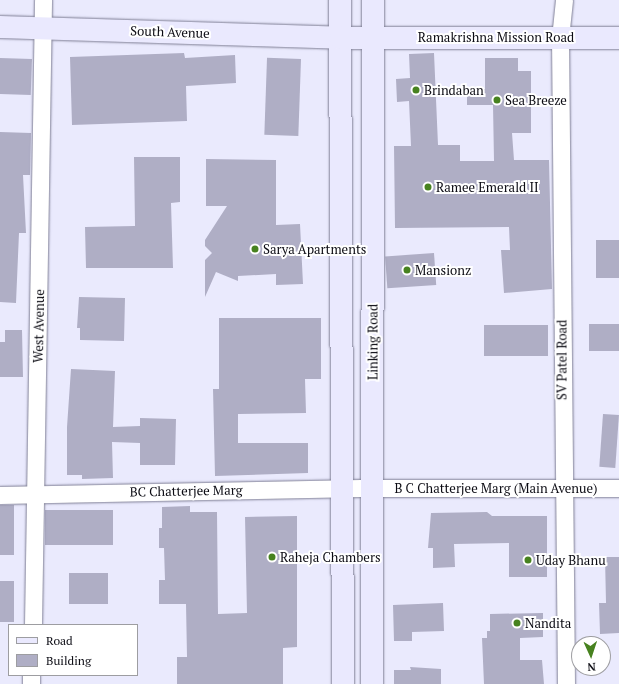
<!DOCTYPE html>
<html>
<head>
<meta charset="utf-8">
<style>
	body { margin:0 }
	#map { position:relative; width:619px; height:684px; overflow:hidden; background:#eaeafd; font-family:"PT Serif",serif }
	div>[style] { position:absolute }
	[style*='--x'] { left:calc(var(--x)*1px); top:calc(var(--y)*1px); width:calc(var(--w)*1px); rotate:calc(var(--a)*1deg) }
	.building>* { inset:0; background:#afaec5; transform-origin:0 0 }
	.roads { filter:drop-shadow(0 0 1px #7f7f95) drop-shadow(0 0 1px #7f7f95) }
	.street>* { height:17px; margin:-8.5px; padding:0 8.5px; transform-origin:8.5px; border-radius:8.5px; background:#fff }
	.secondary>* { height:22px; margin:-11px; padding:0 11px; transform-origin:11px; border-radius:11px; background:#eae9fe }
	.dots>* { width:11px; height:11px; translate:-50% -50%; box-sizing:border-box; border:2px solid #fff; border-radius:50% }
	span { translate:-50% -50%; white-space:nowrap; text-align:center; line-height:1.15; -webkit-text-stroke:4px #fff; paint-order:stroke }
	.street-label { font-size:13px; color:#0b0b13 }
	.poi-label { font-size:13px; color:#0b0b13 }
	.left { translate:0 -50%; text-align:left }
	.legend { position:absolute; left:8px; top:624px; width:130px; height:52px; box-sizing:border-box; background:#fff; border:1px solid #9d9da1; margin:0; padding:5px 7px; list-style:none; font-size:12px; color:#0b0b13 }
	.legend li { display:flex; align-items:center; gap:8px; height:20px }
	.legend b { width:20px; border:1px solid #9d9da1 }
	.north { position:absolute; left:571px; top:636px; width:40px; height:40px; box-sizing:border-box; background:#fff; border:1px solid #9d9da1; border-radius:50%; rotate:177deg; font-size:11px; font-weight:700; line-height:16px; text-align:center; color:#0b0b13 }
	.north::after { content:''; display:block; margin:auto; width:14px; height:18px; background:#47821f; clip-path:polygon(50% 0,100% 100%,50% 72%,0 100%) }
</style>
</head>
<body>
<div id="map">
	<div class="building">
		<i style="clip-path:polygon(184px 53px,185px 58px,235px 55px,236px 83px,186px 86px,187px 121px,72px 125px,70px 57px)"></i>
		<i style="clip-path:polygon(434px 53px,438px 145px,460px 145px,460px 161px,494px 161px,493px 105px,467px 105px,467px 89px,485px 89px,485px 58px,518px 58px,518px 71px,531px 71px,531px 133px,512px 133px,514px 160px,549px 160px,552px 289px,504px 293px,501px 250px,510px 250px,509px 227px,395px 228px,394px 146px,411px 146px,409px 101px,397px 102px,396px 79px,410px 78px,409px 54px)"></i>
		<i style="left:0;top:58px;width:32px;height:36px;rotate:2deg"></i>
		<i style="left:301px;top:59px;width:77px;height:34px;rotate:92deg"></i>
		<i style="clip-path:polygon(0 132px,31px 133px,30px 175px,23px 175px,26px 233px,19px 233px,16px 303px,0 302px)"></i>
		<i style="clip-path:polygon(134px 157px,180px 157px,180px 202px,171px 203px,173px 268px,86px 268px,85px 227px,135px 226px)"></i>
		<i style="clip-path:polygon(206px 159px,276px 160px,276px 225px,300px 224px,303px 284px,276px 285px,276px 274px,238px 276px,238px 281px,216px 272px,205px 297px,205px 260px,212px 253px,205px 246px,205px 240px,227px 206px,206px 206px)"></i>
		<i style="left:596px;top:240px;width:23px;height:38px"></i>
		<i style="left:434px;top:253px;width:32px;height:49px;rotate:86deg"></i>
		<i style="clip-path:polygon(79px 297px,125px 298px,124px 341px,80px 340px,80px 328px,77px 328px)"></i>
		<i style="clip-path:polygon(219px 318px,321px 318px,321px 379px,305px 379px,306px 413px,238px 414px,238px 443px,308px 443px,308px 473px,215px 476px,213px 389px,219px 389px)"></i>
		<i style="left:619px;top:324px;width:27px;height:30px;rotate:90deg"></i>
		<i style="left:484px;top:325px;width:64px;height:31px"></i>
		<i style="clip-path:polygon(5px 330px,22px 330px,23px 377px,0 377px,0 342px,5px 342px)"></i>
		<i style="clip-path:polygon(71px 369px,115px 371px,113px 427px,140px 426px,140px 418px,176px 419px,175px 465px,140px 465px,140px 443px,112px 442px,113px 478px,82px 479px,82px 475px,67px 475px,67px 427px)"></i>
		<i style="left:603px;top:414px;width:16px;height:53px;rotate:4deg"></i>
		<i style="left:0;top:505px;width:14px;height:50px"></i>
		<i style="clip-path:polygon(190px 506px,190px 512px,217px 512px,218px 614px,247px 613px,245px 517px,297px 516px,297px 647px,283px 648px,283px 684px,177px 684px,177px 657px,187px 657px,186px 604px,159px 604px,159px 580px,165px 580px,164px 548px,159px 548px,159px 528px,162px 528px,162px 507px)"></i>
		<i style="left:45px;top:510px;width:68px;height:35px"></i>
		<i style="clip-path:polygon(487px 512px,492px 516px,547px 516px,547px 577px,509px 577px,509px 543px,454px 544px,455px 567px,433px 568px,433px 548px,428px 548px,431px 513px)"></i>
		<i style="clip-path:polygon(605px 557px,619px 557px,619px 633px,600px 634px,599px 603px,606px 603px)"></i>
		<i style="left:69px;top:573px;width:39px;height:31px"></i>
		<i style="left:0;top:581px;width:14px;height:41px"></i>
		<i style="clip-path:polygon(443px 603px,444px 631px,412px 632px,412px 641px,394px 641px,393px 605px)"></i>
		<i style="clip-path:polygon(543px 613px,543px 637px,520px 638px,520px 660px,542px 660px,544px 684px,484px 684px,482px 638px,487px 638px,487px 631px,490px 631px,490px 614px)"></i>
		<i style="clip-path:polygon(410px 667px,441px 669px,441px 684px,394px 684px,394px 670px,411px 670px)"></i>
	</div>
	<div class="roads">
		<div class="street">
			<i style="--x:564;--y:0;--w:36;--a:96"></i>
			<i style="--x:560;--y:36;--w:648;--a:89.47"></i>
			<i style="--x:0;--y:495;--w:373;--a:-1.1"></i>
			<i style="--x:373;--y:488;--w:246;--a:0"></i>
			<i style="--x:33;--y:625;--w:625;--a:-89.08"></i>
			<i style="--x:31;--y:684;--w:9;--a:-90"></i>
		</div>
		<div class="secondary">
			<i style="--x:340;--y:0;--w:684;--a:89.75"></i>
			<i style="--x:0;--y:27;--w:341;--a:1.8"></i>
			<i style="--x:341;--y:38;--w:278;--a:0"></i>
			<i style="--x:372;--y:684;--w:684;--a:-89.92"></i>
		</div>
	</div>
	<div class="dots">
		<i style="left:416px;top:90px;background:#47821f"></i>
		<i style="left:497px;top:100px;background:#47821f"></i>
		<i style="left:428px;top:187px;background:#47821f"></i>
		<i style="left:255px;top:249px;background:#47821f"></i>
		<i style="left:407px;top:270px;background:#47821f"></i>
		<i style="left:272px;top:557px;background:#47821f"></i>
		<i style="left:528px;top:560px;background:#47821f"></i>
		<i style="left:517px;top:623px;background:#47821f"></i>
	</div>
	<div class="street-label">
		<span style="left:170px;top:32px;rotate:2deg">South Avenue</span>
		<span style="left:496px;top:37px">Ramakrishna Mission Road</span>
		<span style="left:39px;top:326px;rotate:-89deg">West Avenue</span>
		<span style="left:373px;top:342px;rotate:-90deg">Linking Road</span>
		<span style="left:562px;top:360px;rotate:-90deg">SV Patel Road</span>
		<span style="left:496px;top:488px">B C Chatterjee Marg (Main Avenue)</span>
		<span style="left:186px;top:491px;rotate:-1deg">BC Chatterjee Marg</span>
	</div>
	<div class="poi-label">
		<span class="left" style="left:424px;top:90px">Brindaban</span>
		<span class="left" style="left:505px;top:100px">Sea Breeze</span>
		<span class="left" style="left:436px;top:187px">Ramee Emerald II</span>
		<span class="left" style="left:263px;top:249px">Sarya Apartments</span>
		<span class="left" style="left:415px;top:270px">Mansionz</span>
		<span class="left" style="left:280px;top:557px">Raheja Chambers</span>
		<span class="left" style="left:536px;top:560px">Uday Bhanu</span>
		<span class="left" style="left:525px;top:623px">Nandita</span>
	</div>
	<ul class="legend">
	<li><b style="height:5px;background:#eae9fe"></b>Road</li>
	<li><b style="height:11px;background:#afaec5"></b>Building</li>
	</ul>
	<div class="north">N</div>
</div>
</body>
</html>
